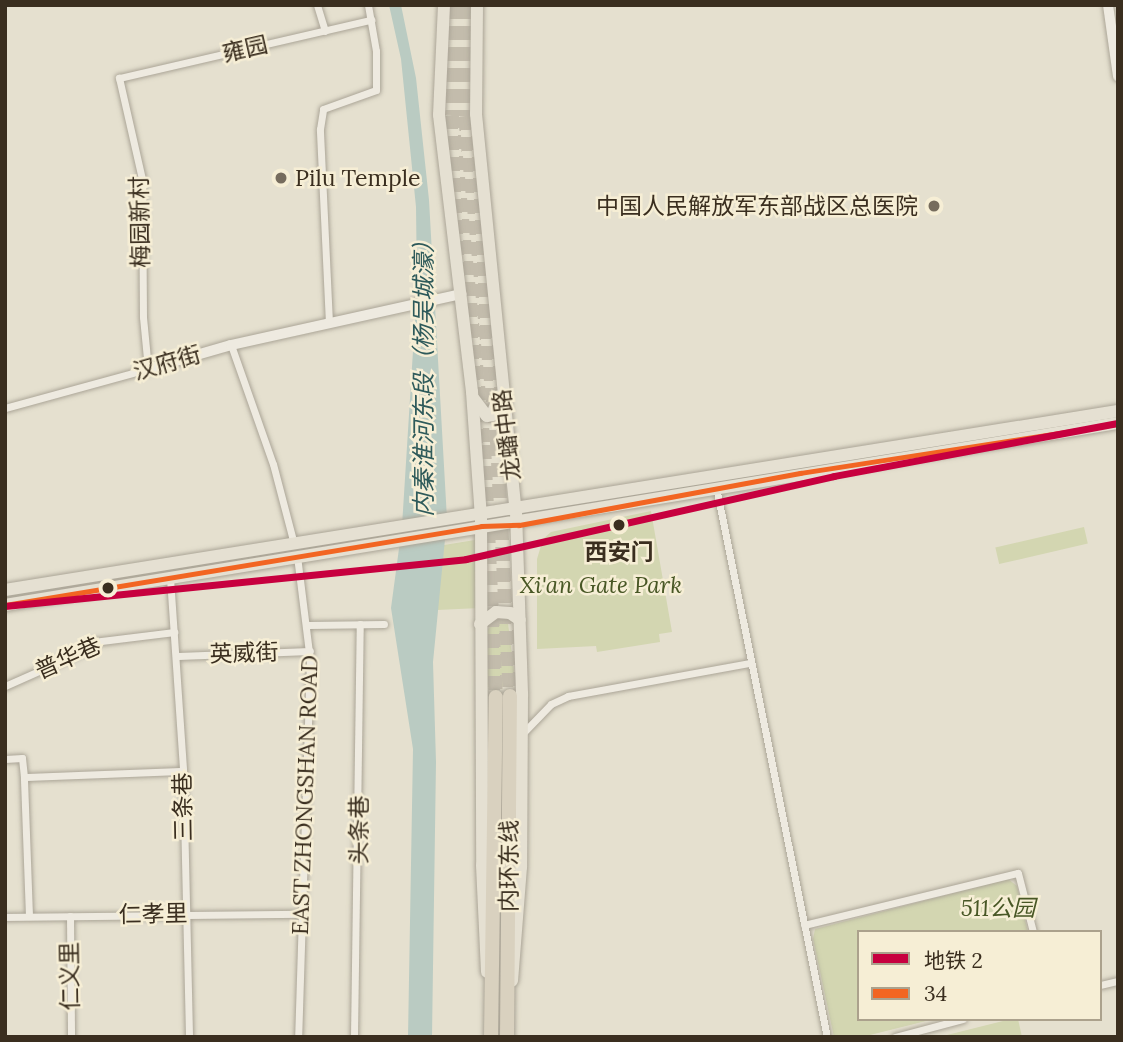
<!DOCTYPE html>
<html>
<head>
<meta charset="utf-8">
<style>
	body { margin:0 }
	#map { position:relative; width:1123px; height:1042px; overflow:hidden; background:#e5e0cf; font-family:Lora,"Noto Sans SC",serif }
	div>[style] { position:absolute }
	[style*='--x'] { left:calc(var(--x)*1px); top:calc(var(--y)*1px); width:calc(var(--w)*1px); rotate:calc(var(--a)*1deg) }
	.green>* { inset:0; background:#d3d6b1; transform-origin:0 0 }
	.water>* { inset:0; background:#bacbc2 }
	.highway-tunnel>* { height:14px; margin-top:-7px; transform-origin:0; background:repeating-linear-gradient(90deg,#c3bcac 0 14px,transparent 0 21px) }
	.roads { filter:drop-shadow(0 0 2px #aba597) drop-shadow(0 0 2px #aba597) }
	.street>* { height:7px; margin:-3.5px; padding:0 3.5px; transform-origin:3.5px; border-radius:3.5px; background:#eeeae0 }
	.secondary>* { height:10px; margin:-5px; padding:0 5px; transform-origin:5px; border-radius:5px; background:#eeeae0 }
	.primary>* { height:12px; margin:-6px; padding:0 6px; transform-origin:6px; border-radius:6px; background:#e5e0d2 }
	.highway>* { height:14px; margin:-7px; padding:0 7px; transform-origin:7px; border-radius:7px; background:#d9d1bf }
	.bus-1>* { height:5px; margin:-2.5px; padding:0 2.5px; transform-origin:2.5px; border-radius:2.5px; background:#f26522 }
	.metro-1>* { height:7px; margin:-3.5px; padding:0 3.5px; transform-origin:3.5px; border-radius:3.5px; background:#c7003f }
	.dots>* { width:19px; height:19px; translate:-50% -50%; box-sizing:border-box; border:4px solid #f6eed5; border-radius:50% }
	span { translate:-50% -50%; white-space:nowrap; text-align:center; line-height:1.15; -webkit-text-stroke:5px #f6eed5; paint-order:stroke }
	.street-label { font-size:23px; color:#3a2e1f }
	.poi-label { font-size:23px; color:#3a2e1f }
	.left { translate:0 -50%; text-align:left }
	.right { translate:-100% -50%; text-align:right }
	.stop-label { font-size:23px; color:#3a2e1f; font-weight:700 }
	.park-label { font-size:23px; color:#485725; font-style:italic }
	.water-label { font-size:24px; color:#2e5a5a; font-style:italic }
	.frame { position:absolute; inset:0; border:7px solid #3a2e1f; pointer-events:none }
	.legend { position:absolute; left:857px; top:930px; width:245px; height:91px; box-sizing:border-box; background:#f6eed5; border:2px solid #aba18c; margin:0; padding:9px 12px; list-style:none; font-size:21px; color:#3a2e1f }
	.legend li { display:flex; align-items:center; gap:14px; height:35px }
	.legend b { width:35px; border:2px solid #aba18c }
</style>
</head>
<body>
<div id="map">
	<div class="green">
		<i style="clip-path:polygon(651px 511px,672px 632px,659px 634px,660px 642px,597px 652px,596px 646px,537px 649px,537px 559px,543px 539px,551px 532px)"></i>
		<i style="left:1084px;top:527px;width:17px;height:91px;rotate:77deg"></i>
		<i style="clip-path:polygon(481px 539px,480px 608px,437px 610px,444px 545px)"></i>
		<i style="clip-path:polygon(497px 619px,508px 623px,516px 686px,484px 687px,487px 630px)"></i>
		<i style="clip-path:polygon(1008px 879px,1017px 886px,1028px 932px,859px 932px,859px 1019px,934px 1019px,862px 1037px,834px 1037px,813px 939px,815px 929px)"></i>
		<i style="clip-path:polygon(1011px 1019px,1018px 1019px,1022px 1037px,939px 1037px)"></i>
	</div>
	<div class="water">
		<i style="clip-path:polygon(389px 5px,401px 5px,416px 78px,429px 200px,447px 519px,433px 662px,436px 762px,432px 1037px,408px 1037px,413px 749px,391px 608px,402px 526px,417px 287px,416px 207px,401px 59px)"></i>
	</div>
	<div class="highway-tunnel">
		<i style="--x:455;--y:5;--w:110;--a:91.6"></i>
		<i style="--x:452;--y:115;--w:332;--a:84.5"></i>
		<i style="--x:484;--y:445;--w:252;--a:87.3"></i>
		<i style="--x:465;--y:5;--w:111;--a:90"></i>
		<i style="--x:465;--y:116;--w:328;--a:84.4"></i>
		<i style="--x:497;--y:442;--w:254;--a:87.1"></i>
	</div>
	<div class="roads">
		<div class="street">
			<i style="--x:317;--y:5;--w:27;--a:73"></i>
			<i style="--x:329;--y:323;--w:194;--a:-92.7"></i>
			<i style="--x:320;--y:129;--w:20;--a:-81"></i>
			<i style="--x:323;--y:109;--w:56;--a:-19.7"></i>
			<i style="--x:376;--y:90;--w:39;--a:-90"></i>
			<i style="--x:376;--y:51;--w:47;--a:-99.9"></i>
			<i style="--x:231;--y:345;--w:126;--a:70.6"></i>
			<i style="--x:273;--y:464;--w:83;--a:75.3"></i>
			<i style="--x:5;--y:408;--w:148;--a:-15.3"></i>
			<i style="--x:148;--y:369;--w:52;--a:-95.5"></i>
			<i style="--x:143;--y:317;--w:138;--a:-90.4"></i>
			<i style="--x:142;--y:179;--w:104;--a:-102.8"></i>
			<i style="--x:119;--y:78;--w:259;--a:-13"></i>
			<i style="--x:716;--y:487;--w:561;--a:78.59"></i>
			<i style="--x:297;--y:556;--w:105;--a:82.9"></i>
			<i style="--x:310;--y:660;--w:377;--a:91.8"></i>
			<i style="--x:170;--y:578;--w:193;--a:86.1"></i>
			<i style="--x:183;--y:771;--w:266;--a:88.7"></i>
			<i style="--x:308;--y:625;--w:76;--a:-0.8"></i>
			<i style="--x:178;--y:656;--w:132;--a:-2.2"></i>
			<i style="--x:5;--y:686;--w:86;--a:-23.9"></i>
			<i style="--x:84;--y:651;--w:13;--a:-45"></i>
			<i style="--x:93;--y:642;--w:82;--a:-7"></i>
			<i style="--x:523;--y:733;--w:40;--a:-46"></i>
			<i style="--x:551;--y:704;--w:19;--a:-25"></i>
			<i style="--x:568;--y:696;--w:185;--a:-10.3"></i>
			<i style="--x:5;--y:759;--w:17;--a:-3"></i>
			<i style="--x:22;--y:758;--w:19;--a:84"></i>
			<i style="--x:29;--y:916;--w:139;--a:-92.1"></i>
			<i style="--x:24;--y:777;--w:159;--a:-2.2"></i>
			<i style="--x:70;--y:916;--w:121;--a:89.5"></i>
			<i style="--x:5;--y:917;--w:295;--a:-0.6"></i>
			<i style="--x:804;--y:925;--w:220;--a:-13.7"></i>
			<i style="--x:1018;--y:873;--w:61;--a:75.7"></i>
			<i style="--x:1100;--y:985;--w:18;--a:-13"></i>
			<i style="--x:354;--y:1037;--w:413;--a:-89.2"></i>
			<i style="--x:895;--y:1037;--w:70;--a:-14.8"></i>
		</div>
		<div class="secondary">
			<i style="--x:1108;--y:5;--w:72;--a:82"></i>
			<i style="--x:148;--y:369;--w:86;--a:-16.1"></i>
			<i style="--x:231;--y:345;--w:236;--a:-12.5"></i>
		</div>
		<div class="primary">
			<i style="--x:444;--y:5;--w:110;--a:92.6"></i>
			<i style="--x:439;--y:115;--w:279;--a:83.2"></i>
			<i style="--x:472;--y:392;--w:126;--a:85.9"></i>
			<i style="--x:481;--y:518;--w:347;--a:89.8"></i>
			<i style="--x:482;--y:865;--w:107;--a:87.3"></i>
			<i style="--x:477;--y:5;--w:109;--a:90.5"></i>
			<i style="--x:476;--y:114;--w:400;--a:84.3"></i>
			<i style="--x:516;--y:512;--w:184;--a:88.1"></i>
			<i style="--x:522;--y:696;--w:171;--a:90.3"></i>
			<i style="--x:521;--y:867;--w:114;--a:94.5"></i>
			<i style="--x:474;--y:399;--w:21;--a:53"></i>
			<i style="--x:487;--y:416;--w:5;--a:-11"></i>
			<i style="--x:492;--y:415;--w:20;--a:-70"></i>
			<i style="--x:5;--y:590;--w:1127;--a:-9.14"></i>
			<i style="--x:5;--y:605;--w:1128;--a:-9.29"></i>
			<i style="--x:480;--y:624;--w:20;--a:-37"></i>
			<i style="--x:496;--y:612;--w:14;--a:4"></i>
			<i style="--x:510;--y:613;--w:12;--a:35"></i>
		</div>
		<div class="highway">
			<i style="--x:491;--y:1037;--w:340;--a:-89.2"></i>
			<i style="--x:507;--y:1037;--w:341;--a:-89.5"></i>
		</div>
	</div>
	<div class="bus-1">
		<i style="--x:5;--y:605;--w:483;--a:-9.4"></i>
		<i style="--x:481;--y:526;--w:38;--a:-2"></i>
		<i style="--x:519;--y:525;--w:286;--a:-10.5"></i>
		<i style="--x:800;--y:473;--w:322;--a:-8.8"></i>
	</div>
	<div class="metro-1">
		<i style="--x:5;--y:606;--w:463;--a:-5.8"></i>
		<i style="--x:466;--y:559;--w:377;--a:-12.7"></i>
		<i style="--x:834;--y:476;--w:289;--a:-10.6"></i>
	</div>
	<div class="dots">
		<i style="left:281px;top:178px;background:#766c5d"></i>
		<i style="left:934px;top:206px;background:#766c5d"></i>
		<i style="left:619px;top:525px;background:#3a2e1f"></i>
		<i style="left:108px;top:588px;background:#3a2e1f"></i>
	</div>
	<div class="street-label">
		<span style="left:245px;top:49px;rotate:-13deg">雍园</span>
		<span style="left:140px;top:222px;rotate:-91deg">梅园新村</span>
		<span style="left:167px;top:363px;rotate:-16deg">汉府街</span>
		<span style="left:507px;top:435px;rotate:-97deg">龙蟠中路</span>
		<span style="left:244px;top:653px;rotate:-2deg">英威街</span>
		<span style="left:68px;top:658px;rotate:-24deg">普华巷</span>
		<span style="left:305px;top:795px;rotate:-88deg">EAST ZHONGSHAN ROAD</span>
		<span style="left:183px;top:807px;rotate:-91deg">三条巷</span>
		<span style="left:359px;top:830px;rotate:-90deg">头条巷</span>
		<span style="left:509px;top:866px;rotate:-90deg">内环东线</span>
		<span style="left:153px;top:914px;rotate:-1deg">仁孝里</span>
		<span style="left:70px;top:976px;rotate:-91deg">仁义里</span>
	</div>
	<div class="poi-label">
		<span class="left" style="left:295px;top:178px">Pilu Temple</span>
		<span class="right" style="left:918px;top:206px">中国人民解放军东部战区总医院</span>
	</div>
	<div class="stop-label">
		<span style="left:619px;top:552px">西安门</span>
	</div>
	<div class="park-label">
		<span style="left:601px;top:585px">Xi'an Gate Park</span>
		<span style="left:998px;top:908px">511公园</span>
	</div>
	<div class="water-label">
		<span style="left:424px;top:373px;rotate:-90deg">内秦淮河东段（杨吴城濠）</span>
	</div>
	<div class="frame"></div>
	<ul class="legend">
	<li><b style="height:9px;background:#c7003f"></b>地铁 2</li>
	<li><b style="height:9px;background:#f26522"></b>34</li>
	</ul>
</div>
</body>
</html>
